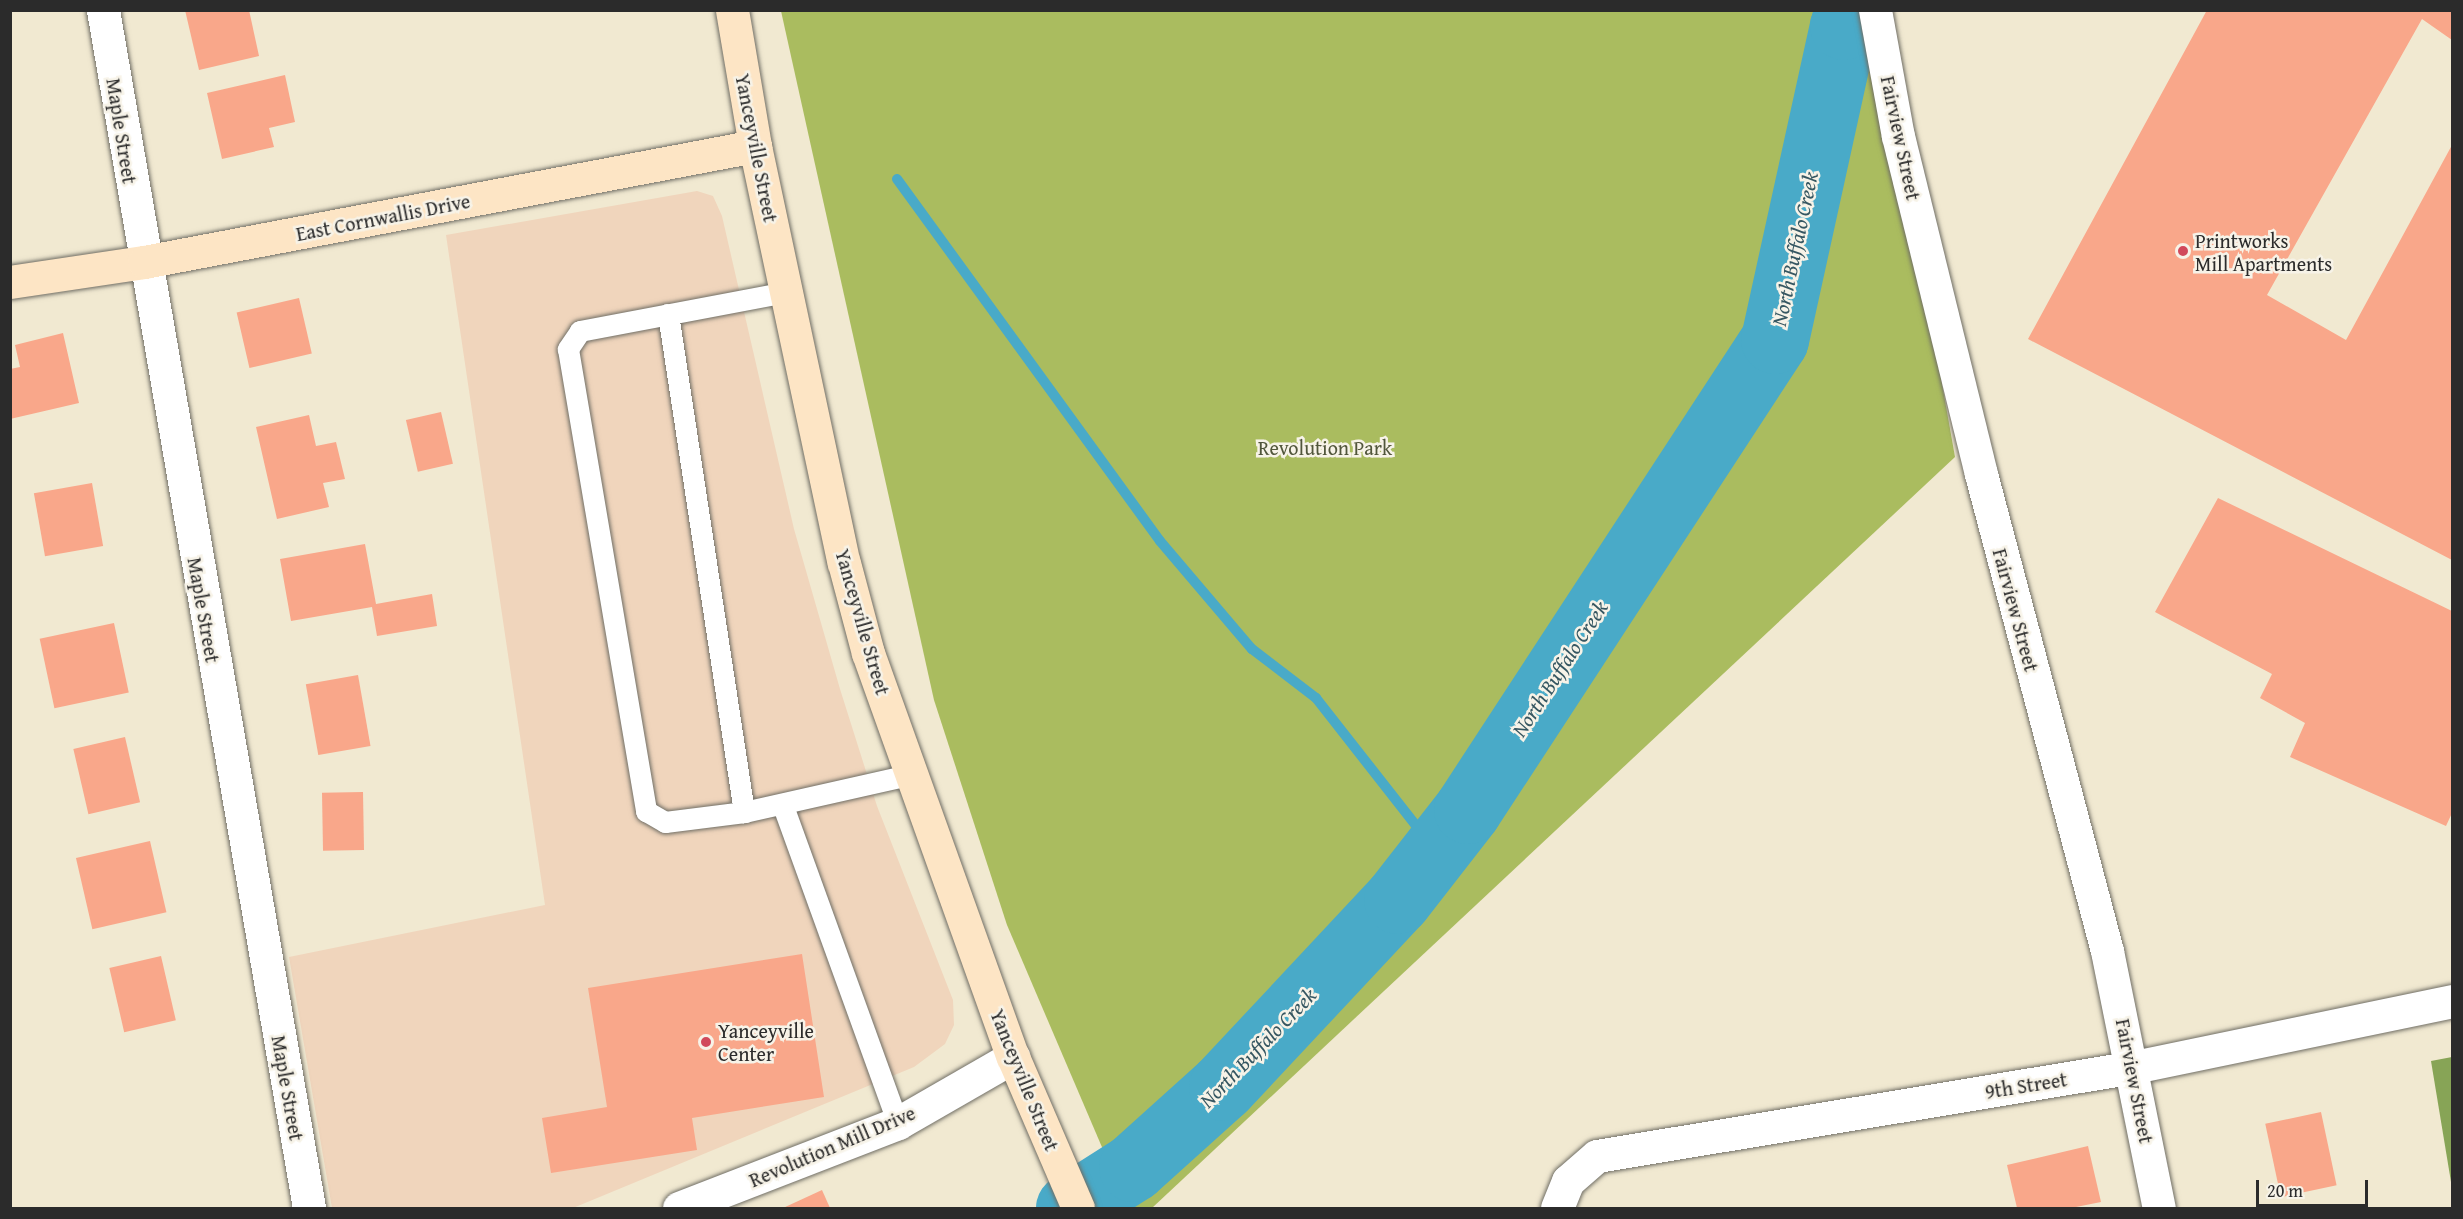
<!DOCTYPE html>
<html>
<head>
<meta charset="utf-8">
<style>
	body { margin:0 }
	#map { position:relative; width:2463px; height:1219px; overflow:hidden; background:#f1e9d1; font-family:"Gentium Book Plus",serif }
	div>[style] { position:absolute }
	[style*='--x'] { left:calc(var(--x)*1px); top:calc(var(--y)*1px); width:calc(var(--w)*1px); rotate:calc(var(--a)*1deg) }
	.built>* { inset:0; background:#f0d5bc }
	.green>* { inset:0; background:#aabc5f }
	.forest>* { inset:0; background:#87a456 }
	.stream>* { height:10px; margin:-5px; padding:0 5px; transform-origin:5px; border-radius:5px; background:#49aac8 }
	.river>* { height:68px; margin:-34px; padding:0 34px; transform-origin:34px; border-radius:34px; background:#49aac8 }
	.building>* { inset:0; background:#f9a78a; transform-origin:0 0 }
	.roads { filter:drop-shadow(0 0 2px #706e65) drop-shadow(0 0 2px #706e65) }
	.lane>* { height:21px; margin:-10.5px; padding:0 10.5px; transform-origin:10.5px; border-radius:10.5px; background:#fff }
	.street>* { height:33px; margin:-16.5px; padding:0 16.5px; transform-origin:16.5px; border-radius:16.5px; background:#fff }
	.secondary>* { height:33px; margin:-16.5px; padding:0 16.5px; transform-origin:16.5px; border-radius:16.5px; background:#fde5c5 }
	.dots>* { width:16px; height:16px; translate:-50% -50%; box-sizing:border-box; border:3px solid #f7f3e8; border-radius:50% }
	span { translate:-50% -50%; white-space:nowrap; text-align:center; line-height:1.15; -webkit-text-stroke:5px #f7f3e8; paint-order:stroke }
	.street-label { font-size:20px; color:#2b2b2b }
	.poi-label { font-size:20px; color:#2b2b2b }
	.left { translate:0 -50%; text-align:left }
	.park-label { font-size:20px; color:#51563b }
	.water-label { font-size:21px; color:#365762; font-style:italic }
	.frame { position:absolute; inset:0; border:12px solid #2b2b2b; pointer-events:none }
	.scale { position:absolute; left:2256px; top:1180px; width:112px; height:27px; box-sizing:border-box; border:3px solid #2b2b2b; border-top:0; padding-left:8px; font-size:18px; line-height:21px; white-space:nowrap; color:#2b2b2b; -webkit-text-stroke:4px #f7f3e8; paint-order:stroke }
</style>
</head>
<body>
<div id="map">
	<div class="built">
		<i style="clip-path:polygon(697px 191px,713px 196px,722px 216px,794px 529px,840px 689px,877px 806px,953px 1000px,954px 1025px,945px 1044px,914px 1067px,573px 1208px,332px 1208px,289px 957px,545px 905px,446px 235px)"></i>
	</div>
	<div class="green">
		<i style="clip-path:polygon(781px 11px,1868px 11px,1898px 136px,1955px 457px,1152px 1208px,1128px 1208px,1007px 925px,934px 700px)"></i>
	</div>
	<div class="forest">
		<i style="clip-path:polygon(2452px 1057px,2452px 1188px,2431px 1061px)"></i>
	</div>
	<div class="stream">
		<i style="--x:897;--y:179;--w:447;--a:54"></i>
		<i style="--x:1160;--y:541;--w:142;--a:49.6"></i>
		<i style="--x:1252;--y:649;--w:81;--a:37.4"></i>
		<i style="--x:1316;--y:698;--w:193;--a:51.9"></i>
	</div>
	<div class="river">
		<i style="--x:1070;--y:1208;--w:75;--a:-32.4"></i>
		<i style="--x:1133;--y:1168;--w:121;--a:-42"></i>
		<i style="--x:1223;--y:1087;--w:256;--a:-46.9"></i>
		<i style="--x:1398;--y:900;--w:114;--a:-52.1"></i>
		<i style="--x:1468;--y:810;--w:561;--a:-56.85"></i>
		<i style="--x:1775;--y:340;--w:321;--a:-77.6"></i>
		<i style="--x:1844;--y:26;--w:19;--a:-55"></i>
	</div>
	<div class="building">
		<i style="clip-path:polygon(185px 10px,249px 10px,259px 56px,199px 70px)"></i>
		<i style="clip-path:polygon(2207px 10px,2452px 10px,2452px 40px,2422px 19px,2267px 295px,2346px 340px,2452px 145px,2452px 560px,2028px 339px)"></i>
		<i style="clip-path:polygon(285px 75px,295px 122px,269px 128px,274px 147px,222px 159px,207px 93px)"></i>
		<i style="left:299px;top:298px;width:57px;height:64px;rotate:77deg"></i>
		<i style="clip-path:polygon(63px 333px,79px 403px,10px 419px,10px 369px,20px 367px,15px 345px)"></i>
		<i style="left:441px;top:412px;width:53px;height:36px;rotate:77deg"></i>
		<i style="clip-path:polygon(309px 415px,316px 446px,336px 442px,345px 479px,323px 483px,329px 507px,277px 519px,256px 427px)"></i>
		<i style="left:92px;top:483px;width:64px;height:59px;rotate:80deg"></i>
		<i style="clip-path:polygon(2218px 498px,2452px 611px,2452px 813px,2446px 826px,2290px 757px,2305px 723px,2260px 698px,2272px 674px,2155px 612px)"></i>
		<i style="clip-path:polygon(365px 544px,376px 604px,432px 594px,437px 626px,377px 636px,372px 607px,291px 621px,280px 559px)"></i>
		<i style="left:114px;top:623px;width:71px;height:76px;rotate:78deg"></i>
		<i style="left:358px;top:675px;width:72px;height:53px;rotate:80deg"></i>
		<i style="left:125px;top:737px;width:67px;height:53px;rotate:77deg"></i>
		<i style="left:363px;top:792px;width:58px;height:41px;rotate:89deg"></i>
		<i style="left:150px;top:841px;width:73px;height:76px;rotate:77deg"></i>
		<i style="clip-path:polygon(802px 954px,824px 1097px,692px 1118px,697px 1150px,551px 1173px,542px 1118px,607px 1107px,588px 988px)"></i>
		<i style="left:161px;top:956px;width:66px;height:53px;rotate:77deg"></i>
		<i style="left:2321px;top:1112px;width:75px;height:57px;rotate:78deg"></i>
		<i style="clip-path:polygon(2088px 1146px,2101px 1202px,2071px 1208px,2017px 1208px,2007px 1165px)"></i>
		<i style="clip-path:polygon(822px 1190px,830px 1208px,783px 1208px)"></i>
	</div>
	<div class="roads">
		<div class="lane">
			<i style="--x:786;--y:292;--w:210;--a:169.3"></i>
			<i style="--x:580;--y:331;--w:22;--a:124"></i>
			<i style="--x:568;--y:349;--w:469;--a:80.4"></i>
			<i style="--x:646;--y:811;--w:22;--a:30"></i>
			<i style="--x:665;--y:822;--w:80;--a:-7.2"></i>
			<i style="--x:744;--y:812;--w:172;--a:-12.7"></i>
			<i style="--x:668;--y:314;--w:504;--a:81.32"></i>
			<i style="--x:783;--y:806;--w:337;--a:70.1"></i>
		</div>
		<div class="street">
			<i style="--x:103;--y:10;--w:1216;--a:80.24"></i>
			<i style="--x:1875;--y:10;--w:128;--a:79.7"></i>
			<i style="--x:1898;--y:136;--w:348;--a:76.2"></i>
			<i style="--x:1981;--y:474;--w:493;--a:75.2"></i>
			<i style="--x:2107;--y:951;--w:262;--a:78.6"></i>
			<i style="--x:679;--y:1208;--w:235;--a:-21.2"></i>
			<i style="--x:898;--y:1123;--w:133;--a:-29.9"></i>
			<i style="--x:1557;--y:1208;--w:29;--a:-68"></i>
			<i style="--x:1568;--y:1181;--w:38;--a:-41"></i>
			<i style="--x:1597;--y:1156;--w:544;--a:-9.41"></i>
			<i style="--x:2134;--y:1067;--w:325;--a:-11.7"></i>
		</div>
		<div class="secondary">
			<i style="--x:732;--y:10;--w:138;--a:80.4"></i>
			<i style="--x:755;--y:146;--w:426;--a:78"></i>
			<i style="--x:844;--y:563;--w:93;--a:75.1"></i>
			<i style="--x:868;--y:653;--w:429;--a:70.3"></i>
			<i style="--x:1013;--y:1057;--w:164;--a:66.7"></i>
			<i style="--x:10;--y:282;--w:135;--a:-8.5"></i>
			<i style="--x:144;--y:262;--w:622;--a:-10.75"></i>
		</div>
	</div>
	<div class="dots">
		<i style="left:2183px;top:251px;background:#d1495b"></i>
		<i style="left:706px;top:1042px;background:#d1495b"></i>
	</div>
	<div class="street-label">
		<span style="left:122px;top:131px;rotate:81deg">Maple Street</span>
		<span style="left:1901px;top:138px;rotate:78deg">Fairview Street</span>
		<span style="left:757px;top:148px;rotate:79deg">Yanceyville Street</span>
		<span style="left:383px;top:217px;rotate:-11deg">East Cornwallis Drive</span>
		<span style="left:204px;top:610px;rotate:80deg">Maple Street</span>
		<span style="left:2016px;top:610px;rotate:75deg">Fairview Street</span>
		<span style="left:863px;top:622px;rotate:74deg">Yanceyville Street</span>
		<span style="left:1025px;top:1080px;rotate:68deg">Yanceyville Street</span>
		<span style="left:2135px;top:1081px;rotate:79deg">Fairview Street</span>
		<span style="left:2026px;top:1085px;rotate:-9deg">9th Street</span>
		<span style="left:288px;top:1088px;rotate:80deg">Maple Street</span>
		<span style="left:832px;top:1146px;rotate:-23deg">Revolution Mill Drive</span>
	</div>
	<div class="poi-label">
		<span class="left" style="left:2195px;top:252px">Printworks<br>Mill Apartments</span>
		<span class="left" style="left:718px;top:1042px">Yanceyville<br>Center</span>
	</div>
	<div class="park-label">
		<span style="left:1325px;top:447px">Revolution Park</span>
	</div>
	<div class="water-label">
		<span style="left:1795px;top:249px;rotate:-78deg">North Buffalo Creek</span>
		<span style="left:1560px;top:669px;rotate:-57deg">North Buffalo Creek</span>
		<span style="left:1258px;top:1048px;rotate:-46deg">North Buffalo Creek</span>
	</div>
	<div class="frame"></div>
	<div class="scale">20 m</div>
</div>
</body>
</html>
